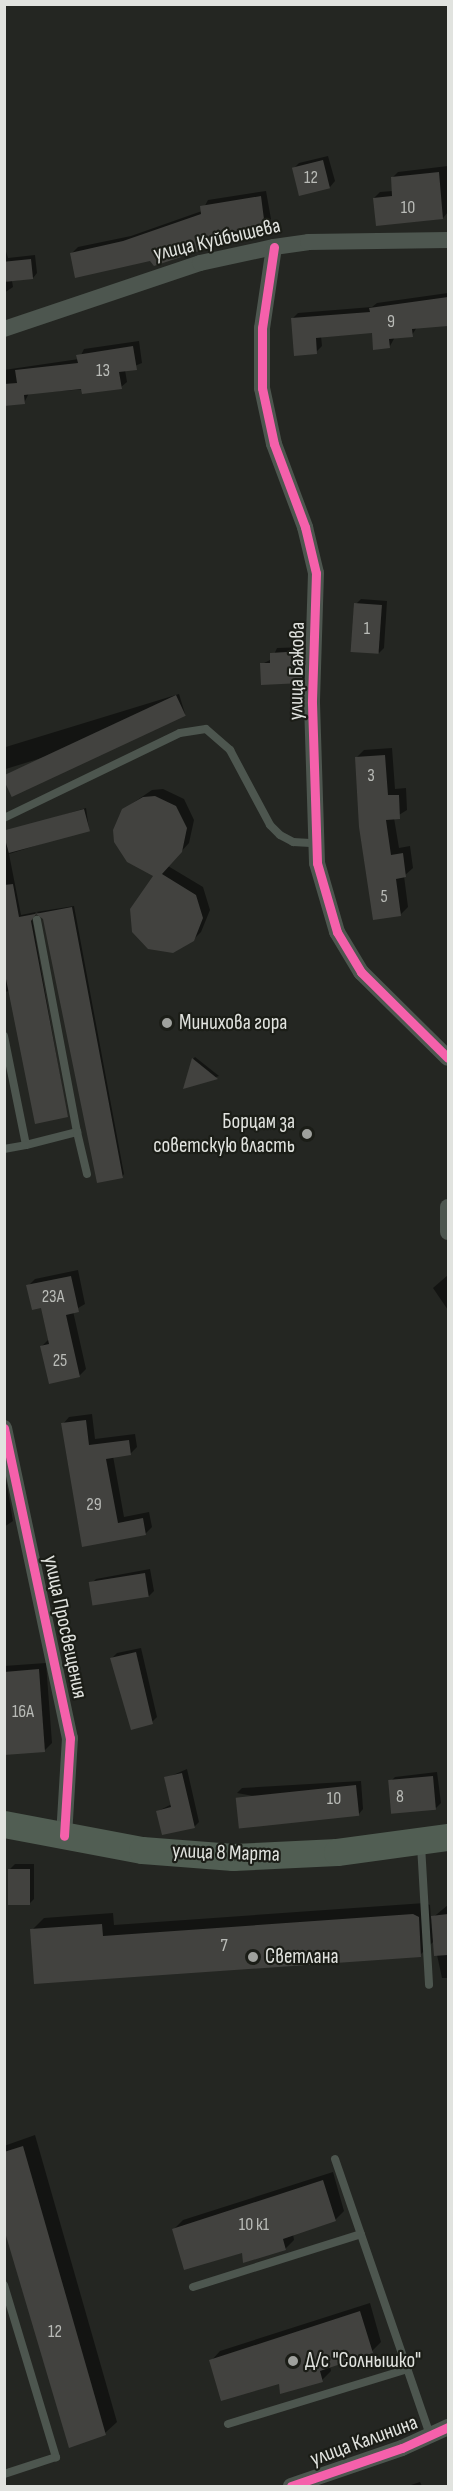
<!DOCTYPE html>
<html>
<head>
<meta charset="utf-8">
<style>
	body { margin:0 }
	#map { position:relative; width:453px; height:2491px; overflow:hidden; background:#242622; font-family:"Sofia Sans Condensed",sans-serif }
	div>[style] { position:absolute }
	[style*='--x'] { left:calc(var(--x)*1px); top:calc(var(--y)*1px); width:calc(var(--w)*1px); rotate:calc(var(--a)*1deg) }
	.shadow>* { inset:0; background:#0007; transform-origin:0 0 }
	.building>* { inset:0; background:#42423f; transform-origin:0 0 }
	.service>* { height:8px; margin:-4px; padding:0 4px; transform-origin:4px; border-radius:4px; background:#4d564f }
	.minor>* { height:16px; margin:-8px; padding:0 8px; transform-origin:8px; border-radius:8px; background:#4d564f }
	.primary>* { height:27px; margin:-13.5px; padding:0 13.5px; transform-origin:13.5px; border-radius:13.5px; background:#515e53 }
	.cycleway>* { height:9px; margin:-4.5px; padding:0 4.5px; transform-origin:4.5px; border-radius:4.5px; background:#f560ab }
	.dots>* { width:16px; height:16px; translate:-50% -50%; box-sizing:border-box; border:3px solid #1b1d17; border-radius:50% }
	span { translate:-50% -50%; white-space:nowrap; text-align:center; line-height:1.15; -webkit-text-stroke:4.5px #1b1d17; paint-order:stroke }
	.number-label { font-size:18px; color:#b9bbb7 }
	.number-label span { -webkit-text-stroke-width:0 }
	.street-label { font-size:21px; color:#e1e3df }
	.poi-label { font-size:21px; color:#e1e3df }
	.left { translate:0 -50%; text-align:left }
	.right { translate:-100% -50%; text-align:right }
	.frame { position:absolute; inset:0; border:6px solid #e1e3df; pointer-events:none }
</style>
</head>
<body>
<div id="map">
	<div class="shadow">
		<i style="clip-path:polygon(328px 156px,335px 181px,330px 187px,294px 168px,299px 163px)"></i>
		<i style="clip-path:polygon(448px 166px,448px 212px,443px 218px,374px 198px,380px 192px,393px 191px,392px 178px,398px 172px)"></i>
		<i style="clip-path:polygon(266px 191px,271px 219px,265px 225px,226px 231px,221px 239px,204px 241px,198px 249px,150px 259px,72px 253px,78px 247px,131px 236px,202px 211px,208px 200px)"></i>
		<i style="clip-path:polygon(4px 245px,8px 258px,35px 255px,37px 273px,33px 278px,12px 281px,13px 287px,4px 293px)"></i>
		<i style="clip-path:polygon(448px 293px,448px 325px,417px 327px,412px 335px,395px 337px,390px 346px,373px 332px,321px 336px,322px 346px,316px 352px,293px 318px,298px 313px,372px 307px,377px 303px)"></i>
		<i style="clip-path:polygon(139px 341px,142px 363px,125px 370px,127px 382px,121px 387px,29px 393px,24px 403px,4px 405px,4px 370px,79px 359px,84px 349px)"></i>
		<i style="clip-path:polygon(361px 599px,387px 601px,384px 648px,379px 653px,356px 604px)"></i>
		<i style="clip-path:polygon(307px 647px,307px 676px,301px 682px,262px 664px,272px 659px,277px 648px)"></i>
		<i style="left:179px;top:694px;width:21px;height:195px;rotate:73deg"></i>
		<i style="clip-path:polygon(392px 748px,395px 789px,406px 788px,407px 810px,394px 818px,399px 848px,410px 846px,413px 868px,404px 876px,408px 907px,401px 914px,356px 758px,364px 750px)"></i>
		<i style="clip-path:polygon(163px 789px,184px 799px,194px 820px,189px 843px,168px 866px,203px 887px,210px 910px,201px 932px,193px 940px,155px 875px,124px 809px,152px 790px)"></i>
		<i style="clip-path:polygon(86px 808px,89px 829px,9px 854px,21px 915px,36px 912px,32px 918px,67px 1116px,10px 991px,4px 992px,4px 833px)"></i>
		<i style="clip-path:polygon(74px 906px,124px 1174px,122px 1177px,43px 915px,36px 912px)"></i>
		<i style="clip-path:polygon(195px 1057px,219px 1076px,186px 1087px,193px 1059px)"></i>
		<i style="clip-path:polygon(78px 1270px,85px 1304px,73px 1311px,86px 1369px,79px 1376px,42px 1346px,49px 1339px,42px 1306px,28px 1286px,35px 1279px)"></i>
		<i style="clip-path:polygon(448px 1275px,448px 1310px,433px 1288px)"></i>
		<i style="clip-path:polygon(92px 1414px,95px 1439px,135px 1434px,137px 1447px,130px 1454px,113px 1456px,124px 1517px,149px 1512px,152px 1527px,145px 1534px,83px 1545px,63px 1424px,69px 1417px)"></i>
		<i style="clip-path:polygon(4px 1468px,13px 1521px,4px 1527px)"></i>
		<i style="clip-path:polygon(150px 1569px,154px 1591px,149px 1596px,91px 1584px,96px 1579px)"></i>
		<i style="clip-path:polygon(141px 1648px,157px 1717px,152px 1722px,112px 1658px,117px 1653px)"></i>
		<i style="clip-path:polygon(46px 1663px,52px 1743px,45px 1750px,4px 1754px,4px 1666px)"></i>
		<i style="clip-path:polygon(187px 1769px,199px 1822px,194px 1827px,158px 1811px,172px 1804px,166px 1778px)"></i>
		<i style="clip-path:polygon(437px 1772px,441px 1803px,436px 1808px,390px 1782px,395px 1777px)"></i>
		<i style="clip-path:polygon(361px 1781px,363px 1809px,358px 1815px,237px 1793px,242px 1788px)"></i>
		<i style="clip-path:polygon(15px 1864px,34px 1864px,34px 1899px,29px 1904px,10px 1869px)"></i>
		<i style="clip-path:polygon(425px 1903px,430px 1905px,431px 1919px,448px 1905px,448px 1978px,442px 1978px,434px 1941px,420px 1955px,36px 1982px,32px 1930px,44px 1918px,113px 1913px,114px 1925px)"></i>
		<i style="clip-path:polygon(35px 2135px,117px 2422px,105px 2433px,4px 2224px,4px 2146px)"></i>
		<i style="clip-path:polygon(333px 2172px,344px 2211px,335px 2220px,293px 2234px,294px 2240px,285px 2249px,243px 2251px,174px 2229px,183px 2220px)"></i>
		<i style="clip-path:polygon(370px 2303px,381px 2342px,372px 2351px,330px 2366px,331px 2371px,322px 2380px,280px 2383px,211px 2361px,220px 2351px)"></i>
		<i style="clip-path:polygon(420px 2482px,422px 2486px,408px 2486px)"></i>
	</div>
	<div class="building">
		<i style="left:323px;top:160px;width:29px;height:32px;rotate:76deg"></i>
		<i style="clip-path:polygon(439px 172px,443px 219px,376px 226px,373px 198px,392px 196px,391px 177px)"></i>
		<i style="clip-path:polygon(261px 196px,265px 227px,220px 233px,221px 240px,197px 244px,199px 251px,154px 266px,150px 261px,75px 278px,70px 253px,123px 241px,201px 214px,200px 206px)"></i>
		<i style="left:31px;top:259px;width:20px;height:27px;rotate:84deg"></i>
		<i style="clip-path:polygon(448px 297px,448px 326px,412px 329px,413px 337px,389px 339px,390px 348px,373px 350px,372px 333px,316px 338px,317px 354px,294px 356px,291px 318px,370px 312px,369px 308px)"></i>
		<i style="clip-path:polygon(133px 346px,137px 370px,119px 372px,122px 389px,82px 394px,81px 389px,24px 395px,25px 404px,4px 406px,4px 384px,17px 383px,15px 370px,78px 363px,76px 355px)"></i>
		<i style="left:354px;top:603px;width:28px;height:49px;rotate:4deg"></i>
		<i style="clip-path:polygon(303px 651px,302px 683px,261px 685px,260px 663px,270px 663px,270px 653px)"></i>
		<i style="left:176px;top:695px;width:23px;height:192px;rotate:65deg"></i>
		<i style="clip-path:polygon(385px 755px,388px 795px,399px 795px,400px 819px,386px 820px,391px 855px,403px 853px,406px 877px,396px 879px,401px 916px,373px 920px,359px 827px,355px 757px)"></i>
		<i style="clip-path:polygon(155px 796px,176px 806px,187px 828px,182px 852px,162px 874px,196px 895px,203px 918px,194px 941px,173px 953px,148px 949px,132px 932px,130px 909px,153px 876px,127px 862px,114px 842px,113px 830px,122px 809px,143px 797px)"></i>
		<i style="left:84px;top:809px;width:23px;height:84px;rotate:75deg"></i>
		<i style="clip-path:polygon(13px 884px,19px 917px,72px 907px,123px 1178px,97px 1183px,43px 919px,36px 914px,31px 921px,68px 1117px,35px 1124px,4px 969px,4px 885px)"></i>
		<i style="clip-path:polygon(192px 1058px,218px 1079px,183px 1089px)"></i>
		<i style="clip-path:polygon(71px 1276px,79px 1312px,66px 1315px,80px 1377px,49px 1384px,40px 1346px,49px 1344px,41px 1308px,32px 1310px,26px 1285px)"></i>
		<i style="clip-path:polygon(86px 1420px,89px 1445px,129px 1440px,131px 1455px,106px 1459px,118px 1523px,143px 1518px,146px 1535px,82px 1547px,61px 1423px)"></i>
		<i style="left:145px;top:1573px;width:24px;height:57px;rotate:81deg"></i>
		<i style="clip-path:polygon(136px 1652px,153px 1724px,131px 1730px,110px 1658px)"></i>
		<i style="clip-path:polygon(39px 1669px,45px 1752px,4px 1755px,4px 1672px)"></i>
		<i style="clip-path:polygon(182px 1773px,195px 1828px,162px 1835px,156px 1811px,171px 1807px,164px 1777px)"></i>
		<i style="left:433px;top:1776px;width:34px;height:45px;rotate:85deg"></i>
		<i style="left:356px;top:1785px;width:31px;height:121px;rotate:84deg"></i>
		<i style="left:8px;top:1869px;width:22px;height:36px"></i>
		<i style="clip-path:polygon(413px 1914px,419px 1917px,421px 1957px,34px 1984px,30px 1929px,102px 1924px,103px 1936px)"></i>
		<i style="clip-path:polygon(448px 1914px,448px 1955px,434px 1956px,431px 1916px)"></i>
		<i style="clip-path:polygon(23px 2146px,106px 2435px,69px 2448px,4px 2229px,4px 2152px)"></i>
		<i style="clip-path:polygon(323px 2180px,336px 2221px,283px 2239px,286px 2250px,243px 2263px,242px 2253px,184px 2270px,172px 2229px)"></i>
		<i style="clip-path:polygon(360px 2311px,373px 2353px,320px 2371px,323px 2382px,280px 2394px,279px 2384px,221px 2401px,209px 2360px)"></i>
	</div>
	<div class="service">
		<i style="--x:4;--y:818;--w:195;--a:-25.8"></i>
		<i style="--x:180;--y:733;--w:26;--a:-9"></i>
		<i style="--x:206;--y:729;--w:32;--a:41"></i>
		<i style="--x:230;--y:750;--w:85;--a:61.9"></i>
		<i style="--x:270;--y:825;--w:14;--a:45"></i>
		<i style="--x:280;--y:835;--w:15;--a:28"></i>
		<i style="--x:293;--y:842;--w:22;--a:3"></i>
		<i style="--x:4;--y:1036;--w:111;--a:78.6"></i>
		<i style="--x:26;--y:1145;--w:53;--a:-14.3"></i>
		<i style="--x:77;--y:1132;--w:216;--a:-100.7"></i>
		<i style="--x:77;--y:1132;--w:43;--a:76.6"></i>
		<i style="--x:4;--y:1149;--w:22;--a:-10"></i>
		<i style="--x:421;--y:1845;--w:140;--a:86.7"></i>
		<i style="--x:335;--y:2159;--w:292;--a:71"></i>
		<i style="--x:4;--y:2285;--w:180;--a:73.2"></i>
		<i style="--x:56;--y:2457;--w:55;--a:161.9"></i>
		<i style="--x:193;--y:2287;--w:176;--a:-17.5"></i>
		<i style="--x:228;--y:2424;--w:188;--a:-17"></i>
	</div>
	<div class="minor">
		<i style="--x:274;--y:247;--w:82;--a:98.4"></i>
		<i style="--x:262;--y:328;--w:60;--a:90"></i>
		<i style="--x:262;--y:388;--w:57;--a:77.9"></i>
		<i style="--x:274;--y:444;--w:89;--a:69.5"></i>
		<i style="--x:305;--y:527;--w:47;--a:76.6"></i>
		<i style="--x:316;--y:573;--w:130;--a:91.8"></i>
		<i style="--x:312;--y:703;--w:160;--a:88.2"></i>
		<i style="--x:317;--y:863;--w:72;--a:73.8"></i>
		<i style="--x:337;--y:932;--w:47;--a:59"></i>
		<i style="--x:361;--y:972;--w:122;--a:44.7"></i>
		<i style="--x:4;--y:329;--w:207;--a:-18.6"></i>
		<i style="--x:200;--y:263;--w:76;--a:-12.2"></i>
		<i style="--x:274;--y:247;--w:34;--a:-8"></i>
		<i style="--x:308;--y:242;--w:140;--a:-0.8"></i>
		<i style="--x:448;--y:1207;--w:25;--a:90"></i>
		<i style="--x:4;--y:1428;--w:317;--a:78"></i>
		<i style="--x:70;--y:1738;--w:98;--a:93.5"></i>
		<i style="--x:291;--y:2486;--w:117;--a:-18.9"></i>
		<i style="--x:402;--y:2448;--w:51;--a:-24.5"></i>
	</div>
	<div class="primary">
		<i style="--x:4;--y:1824;--w:140;--a:10.7"></i>
		<i style="--x:142;--y:1850;--w:91;--a:4.4"></i>
		<i style="--x:233;--y:1857;--w:104;--a:-2.8"></i>
		<i style="--x:337;--y:1852;--w:112;--a:-7.7"></i>
	</div>
	<div class="cycleway">
		<i style="--x:274;--y:247;--w:82;--a:98.4"></i>
		<i style="--x:262;--y:328;--w:60;--a:90"></i>
		<i style="--x:262;--y:388;--w:57;--a:77.9"></i>
		<i style="--x:274;--y:444;--w:89;--a:69.5"></i>
		<i style="--x:305;--y:527;--w:47;--a:76.6"></i>
		<i style="--x:316;--y:573;--w:130;--a:91.8"></i>
		<i style="--x:312;--y:703;--w:160;--a:88.2"></i>
		<i style="--x:317;--y:863;--w:72;--a:73.8"></i>
		<i style="--x:337;--y:932;--w:47;--a:59"></i>
		<i style="--x:361;--y:972;--w:122;--a:44.7"></i>
		<i style="--x:4;--y:1428;--w:317;--a:78"></i>
		<i style="--x:70;--y:1738;--w:98;--a:93.5"></i>
		<i style="--x:291;--y:2486;--w:117;--a:-18.9"></i>
		<i style="--x:402;--y:2448;--w:51;--a:-24.5"></i>
	</div>
	<div class="dots">
		<i style="left:167px;top:1023px;background:#9fa19d"></i>
		<i style="left:307px;top:1134px;background:#9fa19d"></i>
		<i style="left:253px;top:1957px;background:#9fa19d"></i>
		<i style="left:293px;top:2361px;background:#9fa19d"></i>
	</div>
	<div class="number-label">
		<span style="left:311px;top:178px">12</span>
		<span style="left:408px;top:208px">10</span>
		<span style="left:391px;top:322px">9</span>
		<span style="left:103px;top:371px">13</span>
		<span style="left:367px;top:629px">1</span>
		<span style="left:371px;top:776px">3</span>
		<span style="left:384px;top:897px">5</span>
		<span style="left:53px;top:1297px">23А</span>
		<span style="left:60px;top:1361px">25</span>
		<span style="left:94px;top:1505px">29</span>
		<span style="left:23px;top:1712px">16А</span>
		<span style="left:400px;top:1797px">8</span>
		<span style="left:334px;top:1799px">10</span>
		<span style="left:224px;top:1946px">7</span>
		<span style="left:254px;top:2225px">10 к1</span>
		<span style="left:55px;top:2332px">12</span>
	</div>
	<div class="street-label">
		<span style="left:217px;top:240px;rotate:-13deg">улица Куйбышева</span>
		<span style="left:297px;top:671px;rotate:-89deg">улица Бажова</span>
		<span style="left:65px;top:1627px;rotate:78deg">улица Просвещения</span>
		<span style="left:226px;top:1853px;rotate:2deg">улица 8 Марта</span>
		<span style="left:364px;top:2441px;rotate:-20deg">улица Калинина</span>
	</div>
	<div class="poi-label">
		<span class="left" style="left:179px;top:1023px">Минихова гора</span>
		<span class="right" style="left:295px;top:1134px">Борцам за<br>советскую власть</span>
		<span class="left" style="left:265px;top:1957px">Светлана</span>
		<span class="left" style="left:305px;top:2361px">Д/с "Солнышко"</span>
	</div>
	<div class="frame"></div>
</div>
</body>
</html>
